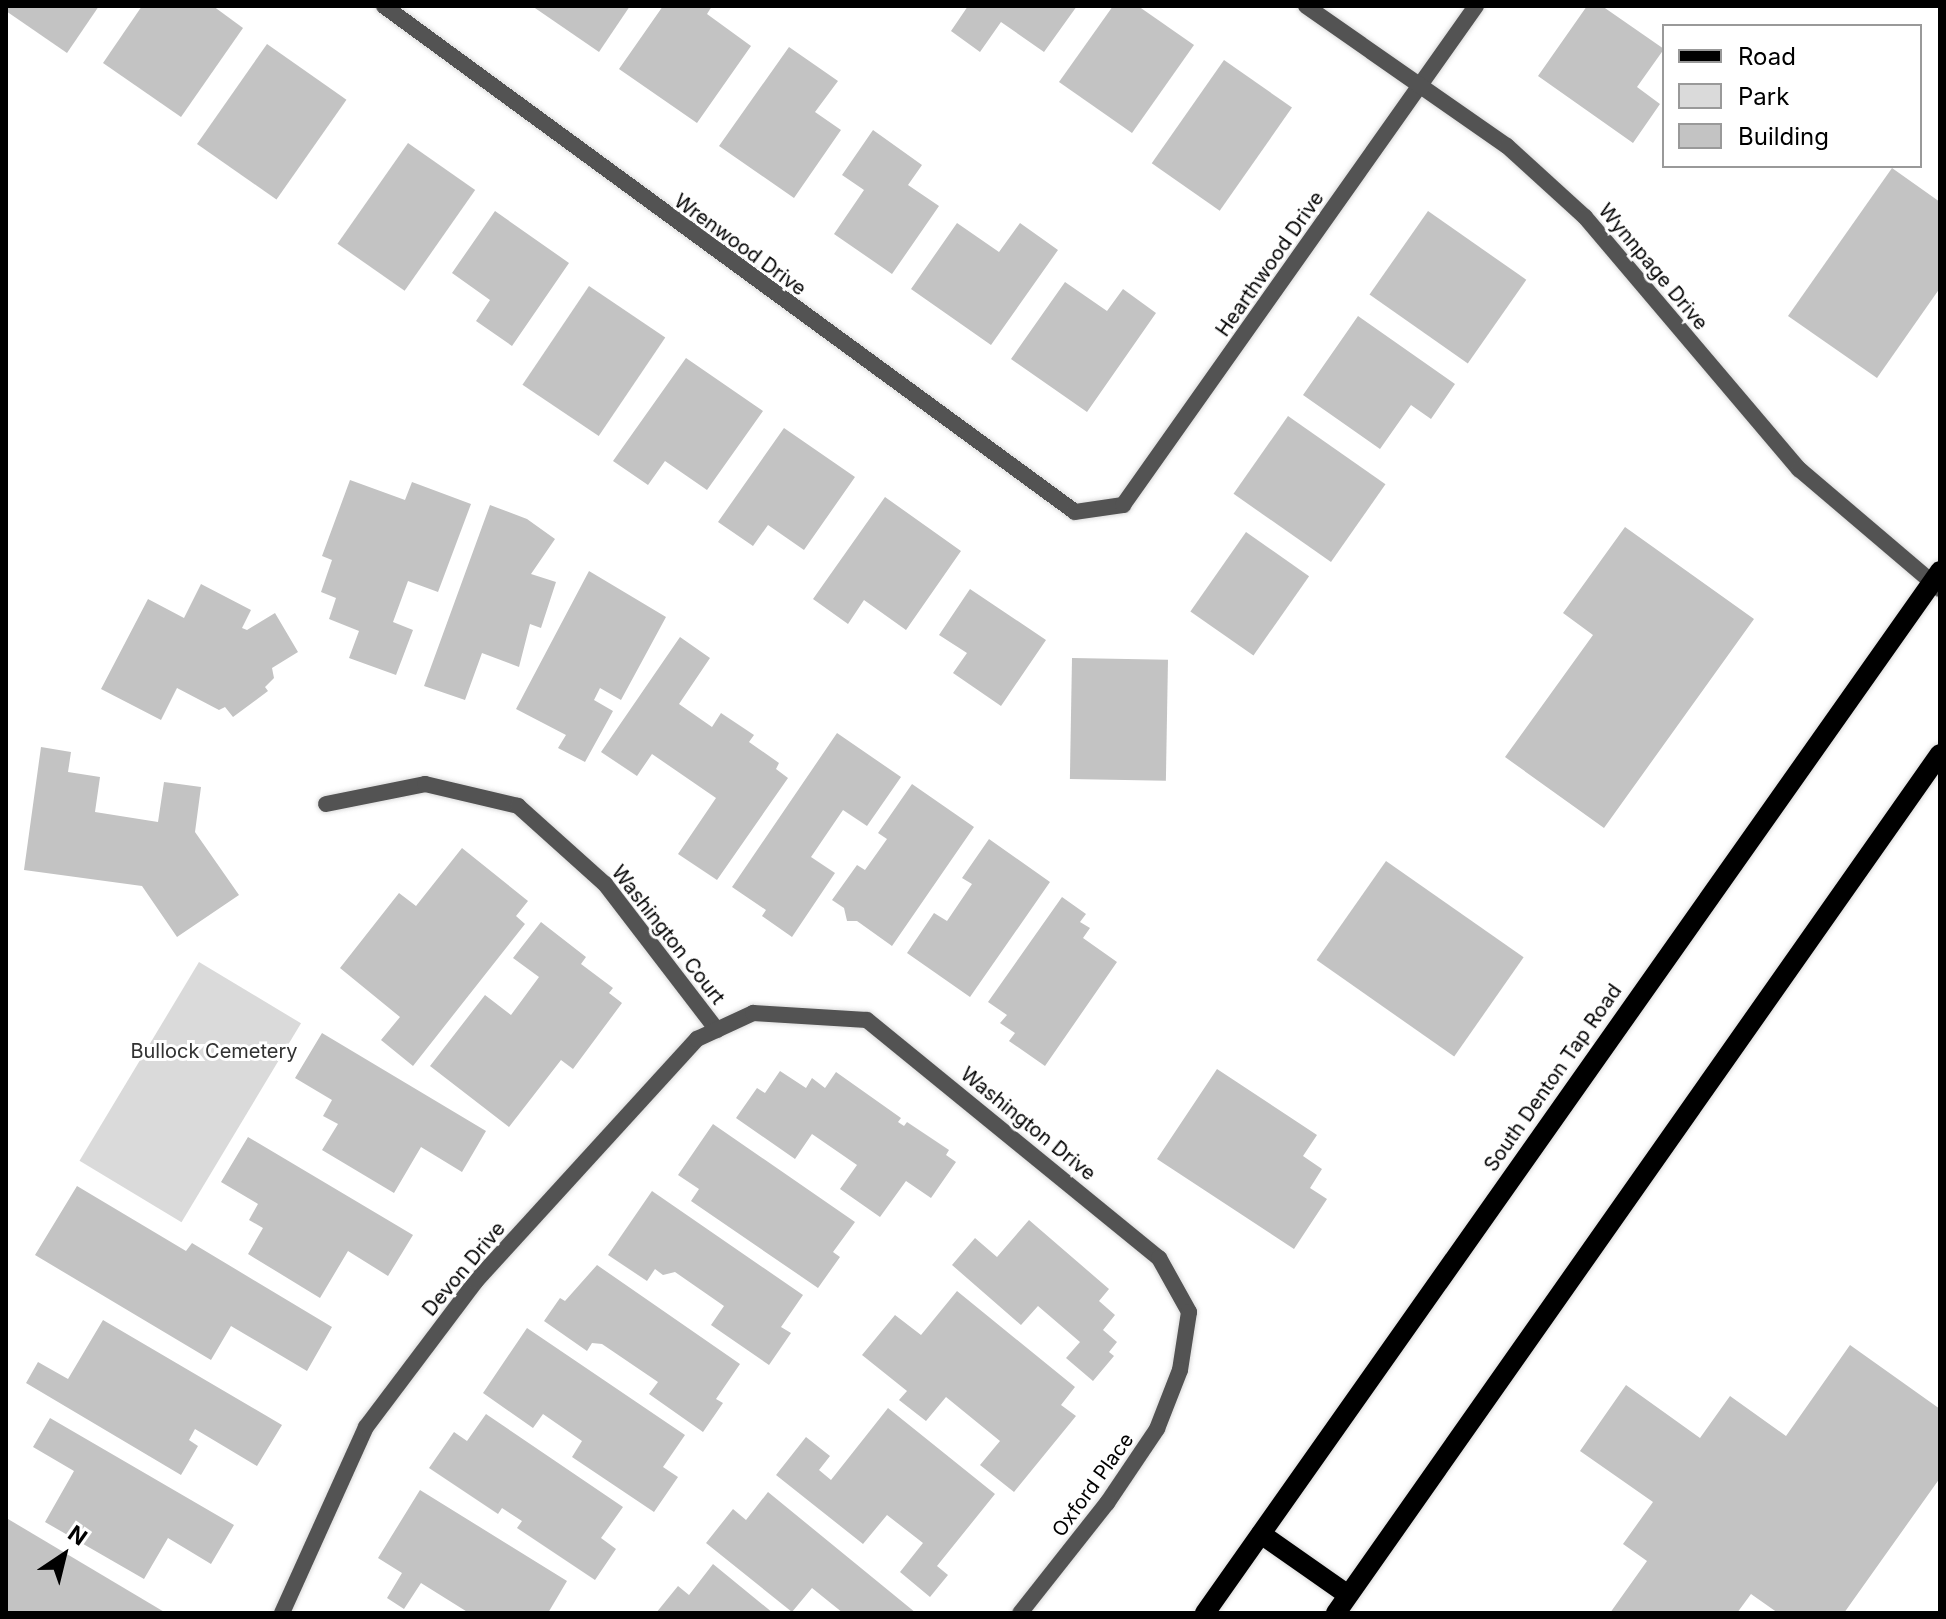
<!DOCTYPE html>
<html>
<head>
<meta charset="utf-8">
<style>
	body { margin:0 }
	#map { position:relative; width:1946px; height:1619px; overflow:hidden; background:#fff; font-family:Inter,sans-serif }
	div>[style] { position:absolute }
	[style*='--x'] { left:calc(var(--x)*1px); top:calc(var(--y)*1px); width:calc(var(--w)*1px); rotate:calc(var(--a)*1deg) }
	.green>* { inset:0; background:#dadada; transform-origin:0 0 }
	.building>* { inset:0; background:#c3c3c3; transform-origin:0 0 }
	.roads { filter:drop-shadow(0 0 2px #dbdbdb) drop-shadow(0 0 2px #dbdbdb) }
	.street>* { height:16px; margin:-8px; padding:0 8px; transform-origin:8px; border-radius:8px; background:#535353 }
	.primary>* { height:20px; margin:-10px; padding:0 10px; transform-origin:10px; border-radius:10px; background:#000 }
	span { translate:-50% -50%; white-space:nowrap; text-align:center; line-height:1.15; -webkit-text-stroke:6px #fff; paint-order:stroke }
	.street-label { font-size:20px; color:#000 }
	.park-label { font-size:20px; color:#313131 }
	.frame { position:absolute; inset:0; border:8px solid #000; pointer-events:none }
	.legend { position:absolute; left:1662px; top:24px; width:260px; height:144px; box-sizing:border-box; background:#fff; border:2px solid #999; margin:0; padding:10px 14px; list-style:none; font-size:24px; color:#000 }
	.legend li { display:flex; align-items:center; gap:16px; height:40px }
	.legend b { width:40px; border:2px solid #999 }
	.north { position:absolute; left:24px; top:1515px; width:80px; height:80px; -webkit-text-stroke:6px #fff; paint-order:stroke; rotate:35deg; font-size:22px; font-weight:700; line-height:32px; text-align:center; color:#000 }
	.north::after { content:''; display:block; margin:auto; width:28px; height:36px; background:#000; clip-path:polygon(50% 0,100% 100%,50% 72%,0 100%) }
</style>
</head>
<body>
<div id="map">
	<div class="green">
		<i style="left:199px;top:962px;width:119px;height:232px;rotate:31deg"></i>
	</div>
	<div class="building">
		<i style="clip-path:polygon(6px 6px,99px 6px,67px 53px,6px 11px)"></i>
		<i style="clip-path:polygon(142px 6px,213px 6px,243px 28px,181px 117px,103px 63px)"></i>
		<i style="clip-path:polygon(532px 6px,630px 6px,599px 52px)"></i>
		<i style="clip-path:polygon(663px 6px,712px 6px,707px 14px,751px 46px,697px 123px,619px 69px)"></i>
		<i style="clip-path:polygon(968px 6px,1077px 6px,1044px 52px,1001px 22px,980px 52px,951px 31px)"></i>
		<i style="clip-path:polygon(1113px 6px,1138px 6px,1194px 45px,1132px 133px,1059px 82px)"></i>
		<i style="clip-path:polygon(1587px 6px,1602px 6px,1664px 49px,1637px 87px,1660px 104px,1633px 143px,1538px 76px)"></i>
		<i style="left:267px;top:44px;width:97px;height:122px;rotate:35deg"></i>
		<i style="clip-path:polygon(789px 47px,838px 81px,815px 112px,841px 130px,794px 198px,719px 146px)"></i>
		<i style="left:1224px;top:60px;width:83px;height:126px;rotate:35deg"></i>
		<i style="clip-path:polygon(873px 130px,922px 165px,908px 185px,939px 206px,892px 274px,834px 234px,864px 190px,842px 175px)"></i>
		<i style="left:408px;top:143px;width:82px;height:123px;rotate:35deg"></i>
		<i style="clip-path:polygon(1892px 168px,1940px 202px,1940px 288px,1877px 378px,1788px 316px)"></i>
		<i style="clip-path:polygon(495px 211px,569px 263px,512px 346px,476px 321px,490px 300px,452px 273px)"></i>
		<i style="left:1428px;top:211px;width:120px;height:102px;rotate:35deg"></i>
		<i style="clip-path:polygon(957px 223px,999px 252px,1020px 223px,1058px 250px,991px 345px,911px 289px)"></i>
		<i style="clip-path:polygon(1065px 282px,1107px 311px,1123px 289px,1156px 313px,1087px 412px,1011px 359px)"></i>
		<i style="left:589px;top:286px;width:92px;height:119px;rotate:34deg"></i>
		<i style="clip-path:polygon(1358px 316px,1455px 384px,1431px 419px,1411px 405px,1380px 449px,1303px 395px)"></i>
		<i style="clip-path:polygon(686px 358px,763px 411px,707px 490px,665px 461px,648px 485px,613px 461px)"></i>
		<i style="left:1288px;top:416px;width:119px;height:95px;rotate:35deg"></i>
		<i style="clip-path:polygon(784px 428px,855px 477px,804px 550px,768px 525px,753px 546px,718px 522px)"></i>
		<i style="clip-path:polygon(350px 480px,405px 500px,412px 482px,471px 504px,438px 592px,408px 581px,393px 622px,413px 630px,396px 675px,349px 658px,359px 631px,329px 619px,336px 598px,321px 592px,332px 560px,322px 556px)"></i>
		<i style="clip-path:polygon(885px 497px,961px 551px,906px 630px,864px 600px,848px 624px,813px 599px)"></i>
		<i style="clip-path:polygon(490px 505px,527px 519px,555px 539px,531px 574px,556px 582px,541px 628px,530px 624px,519px 667px,482px 653px,465px 700px,424px 686px)"></i>
		<i style="clip-path:polygon(1625px 527px,1754px 619px,1604px 828px,1505px 757px,1593px 635px,1563px 613px)"></i>
		<i style="left:1246px;top:532px;width:77px;height:97px;rotate:35deg"></i>
		<i style="clip-path:polygon(589px 571px,666px 617px,621px 700px,600px 688px,594px 700px,613px 711px,585px 762px,558px 748px,566px 735px,516px 709px)"></i>
		<i style="clip-path:polygon(201px 584px,251px 610px,242px 628px,247px 630px,275px 613px,298px 652px,272px 668px,274px 678px,265px 687px,268px 691px,233px 717px,225px 707px,219px 710px,177px 688px,161px 720px,101px 689px,148px 599px,184px 618px)"></i>
		<i style="clip-path:polygon(970px 589px,1046px 640px,1001px 706px,953px 673px,967px 653px,939px 635px)"></i>
		<i style="clip-path:polygon(680px 637px,710px 658px,679px 704px,712px 727px,721px 713px,754px 735px,749px 742px,779px 763px,776px 769px,788px 778px,717px 880px,678px 854px,716px 798px,652px 754px,637px 776px,601px 752px)"></i>
		<i style="left:1072px;top:658px;width:96px;height:121px;rotate:1deg"></i>
		<i style="clip-path:polygon(837px 733px,901px 777px,867px 826px,843px 810px,811px 857px,835px 873px,792px 937px,762px 916px,766px 910px,732px 887px)"></i>
		<i style="clip-path:polygon(41px 747px,71px 752px,68px 772px,100px 777px,95px 812px,158px 822px,164px 782px,201px 787px,195px 832px,239px 895px,177px 937px,142px 886px,24px 870px)"></i>
		<i style="clip-path:polygon(912px 784px,974px 827px,892px 946px,857px 921px,847px 921px,844px 908px,832px 900px,857px 865px,865px 870px,887px 839px,878px 833px)"></i>
		<i style="clip-path:polygon(989px 839px,1050px 882px,970px 997px,907px 953px,934px 913px,947px 921px,972px 884px,962px 878px)"></i>
		<i style="clip-path:polygon(462px 848px,528px 901px,516px 916px,525px 924px,413px 1066px,381px 1040px,400px 1017px,340px 968px,399px 893px,416px 906px)"></i>
		<i style="left:1386px;top:861px;width:168px;height:121px;rotate:35deg"></i>
		<i style="clip-path:polygon(1062px 897px,1086px 914px,1080px 922px,1090px 928px,1083px 938px,1117px 962px,1045px 1066px,1009px 1041px,1015px 1033px,1000px 1023px,1007px 1015px,988px 1002px)"></i>
		<i style="clip-path:polygon(541px 922px,586px 957px,581px 964px,613px 988px,609px 993px,622px 1003px,573px 1069px,561px 1060px,509px 1127px,430px 1066px,485px 995px,511px 1015px,539px 977px,513px 958px)"></i>
		<i style="clip-path:polygon(322px 1033px,486px 1131px,462px 1172px,421px 1147px,394px 1193px,322px 1150px,338px 1124px,323px 1116px,332px 1100px,295px 1078px)"></i>
		<i style="clip-path:polygon(1217px 1069px,1317px 1135px,1303px 1156px,1322px 1169px,1310px 1188px,1327px 1199px,1294px 1249px,1157px 1159px)"></i>
		<i style="clip-path:polygon(780px 1071px,806px 1088px,812px 1078px,825px 1088px,836px 1072px,901px 1118px,898px 1122px,904px 1126px,907px 1122px,949px 1150px,946px 1155px,956px 1162px,931px 1198px,906px 1181px,880px 1217px,840px 1189px,857px 1165px,812px 1134px,795px 1159px,736px 1118px,757px 1088px,765px 1093px)"></i>
		<i style="clip-path:polygon(713px 1124px,855px 1222px,833px 1252px,840px 1257px,818px 1288px,691px 1201px,699px 1189px,678px 1175px)"></i>
		<i style="clip-path:polygon(248px 1137px,413px 1235px,388px 1276px,348px 1251px,320px 1298px,248px 1254px,263px 1228px,249px 1220px,258px 1204px,221px 1182px)"></i>
		<i style="clip-path:polygon(77px 1186px,186px 1251px,192px 1243px,332px 1327px,307px 1371px,231px 1326px,211px 1360px,35px 1255px)"></i>
		<i style="clip-path:polygon(652px 1191px,803px 1295px,781px 1327px,791px 1333px,769px 1365px,711px 1325px,724px 1306px,675px 1272px,663px 1275px,655px 1269px,647px 1281px,608px 1255px)"></i>
		<i style="clip-path:polygon(1029px 1220px,1109px 1289px,1099px 1301px,1115px 1315px,1103px 1330px,1117px 1342px,1109px 1352px,1114px 1356px,1093px 1381px,1066px 1358px,1080px 1342px,1038px 1306px,1021px 1325px,952px 1265px,975px 1238px,997px 1257px)"></i>
		<i style="clip-path:polygon(597px 1265px,740px 1364px,716px 1399px,723px 1403px,703px 1432px,649px 1394px,658px 1382px,602px 1344px,592px 1343px,587px 1351px,544px 1321px,560px 1298px,565px 1301px)"></i>
		<i style="clip-path:polygon(957px 1291px,1075px 1387px,1061px 1405px,1076px 1416px,1014px 1492px,980px 1465px,1000px 1441px,946px 1397px,926px 1421px,899px 1400px,907px 1391px,862px 1355px,895px 1315px,921px 1335px)"></i>
		<i style="clip-path:polygon(103px 1320px,282px 1425px,257px 1466px,195px 1429px,189px 1440px,198px 1446px,181px 1475px,26px 1383px,38px 1362px,68px 1379px)"></i>
		<i style="clip-path:polygon(527px 1328px,685px 1435px,663px 1467px,678px 1477px,654px 1512px,572px 1457px,582px 1441px,543px 1414px,533px 1428px,483px 1393px)"></i>
		<i style="clip-path:polygon(1850px 1345px,1940px 1409px,1940px 1478px,1844px 1613px,1778px 1613px,1751px 1594px,1737px 1613px,1610px 1613px,1647px 1561px,1623px 1544px,1653px 1502px,1580px 1451px,1626px 1385px,1700px 1438px,1730px 1396px,1786px 1436px)"></i>
		<i style="clip-path:polygon(888px 1408px,995px 1494px,937px 1566px,948px 1575px,930px 1597px,900px 1572px,923px 1543px,887px 1515px,863px 1544px,776px 1475px,806px 1437px,830px 1456px,819px 1470px,831px 1480px)"></i>
		<i style="clip-path:polygon(486px 1414px,623px 1507px,601px 1538px,616px 1549px,595px 1580px,517px 1528px,522px 1521px,502px 1508px,498px 1514px,429px 1468px,454px 1432px,467px 1441px)"></i>
		<i style="clip-path:polygon(50px 1418px,234px 1525px,211px 1564px,168px 1538px,144px 1579px,45px 1522px,74px 1471px,33px 1447px)"></i>
		<i style="clip-path:polygon(420px 1490px,567px 1581px,548px 1613px,469px 1613px,421px 1583px,404px 1609px,387px 1598px,402px 1573px,378px 1558px)"></i>
		<i style="clip-path:polygon(768px 1492px,916px 1613px,843px 1613px,812px 1588px,792px 1612px,706px 1543px,733px 1509px,746px 1520px)"></i>
		<i style="clip-path:polygon(8px 1519px,166px 1613px,6px 1613px)"></i>
		<i style="clip-path:polygon(713px 1564px,773px 1613px,656px 1613px,678px 1586px,689px 1595px)"></i>
	</div>
	<div class="roads">
		<div class="street">
			<i style="--x:384;--y:6;--w:856;--a:36.21"></i>
			<i style="--x:1075;--y:512;--w:49;--a:-8.3"></i>
			<i style="--x:1123;--y:505;--w:611;--a:-54.72"></i>
			<i style="--x:1306;--y:6;--w:245;--a:34.9"></i>
			<i style="--x:1507;--y:146;--w:105;--a:42.3"></i>
			<i style="--x:1585;--y:217;--w:331;--a:49.7"></i>
			<i style="--x:1799;--y:469;--w:185;--a:40.4"></i>
			<i style="--x:326;--y:804;--w:101;--a:-11.4"></i>
			<i style="--x:425;--y:784;--w:96;--a:13.3"></i>
			<i style="--x:518;--y:806;--w:117;--a:41.9"></i>
			<i style="--x:605;--y:884;--w:184;--a:52.5"></i>
			<i style="--x:282;--y:1613;--w:204;--a:-65.7"></i>
			<i style="--x:366;--y:1427;--w:183;--a:-53"></i>
			<i style="--x:476;--y:1281;--w:328;--a:-47.6"></i>
			<i style="--x:697;--y:1039;--w:62;--a:-24.9"></i>
			<i style="--x:753;--y:1013;--w:114;--a:3.5"></i>
			<i style="--x:867;--y:1020;--w:377;--a:39.2"></i>
			<i style="--x:1159;--y:1258;--w:62;--a:60.9"></i>
			<i style="--x:1189;--y:1312;--w:59;--a:98.8"></i>
			<i style="--x:1180;--y:1370;--w:63;--a:111.3"></i>
			<i style="--x:1157;--y:1429;--w:89;--a:124"></i>
			<i style="--x:1107;--y:1503;--w:140;--a:128.3"></i>
		</div>
		<div class="primary">
			<i style="--x:1261;--y:1534;--w:106;--a:35"></i>
			<i style="--x:1205;--y:1613;--w:1275;--a:-54.8"></i>
			<i style="--x:1336;--y:1613;--w:1050;--a:-54.89"></i>
		</div>
	</div>
	<div class="street-label">
		<span style="left:740px;top:245px;rotate:36deg">Wrenwood Drive</span>
		<span style="left:1270px;top:264px;rotate:-55deg">Hearthwood Drive</span>
		<span style="left:1653px;top:267px;rotate:50deg">Wynnpage Drive</span>
		<span style="left:668px;top:935px;rotate:52deg">Washington Court</span>
		<span style="left:1553px;top:1078px;rotate:-55deg">South Denton Tap Road</span>
		<span style="left:1028px;top:1124px;rotate:39deg">Washington Drive</span>
		<span style="left:464px;top:1269px;rotate:-50deg">Devon Drive</span>
		<span style="left:1093px;top:1485px;rotate:-54deg">Oxford Place</span>
	</div>
	<div class="park-label">
		<span style="left:214px;top:1051px">Bullock Cemetery</span>
	</div>
	<div class="frame"></div>
	<ul class="legend">
	<li><b style="height:10px;background:#000"></b>Road</li>
	<li><b style="height:22px;background:#dadada"></b>Park</li>
	<li><b style="height:22px;background:#c3c3c3"></b>Building</li>
	</ul>
	<div class="north">N</div>
</div>
</body>
</html>
